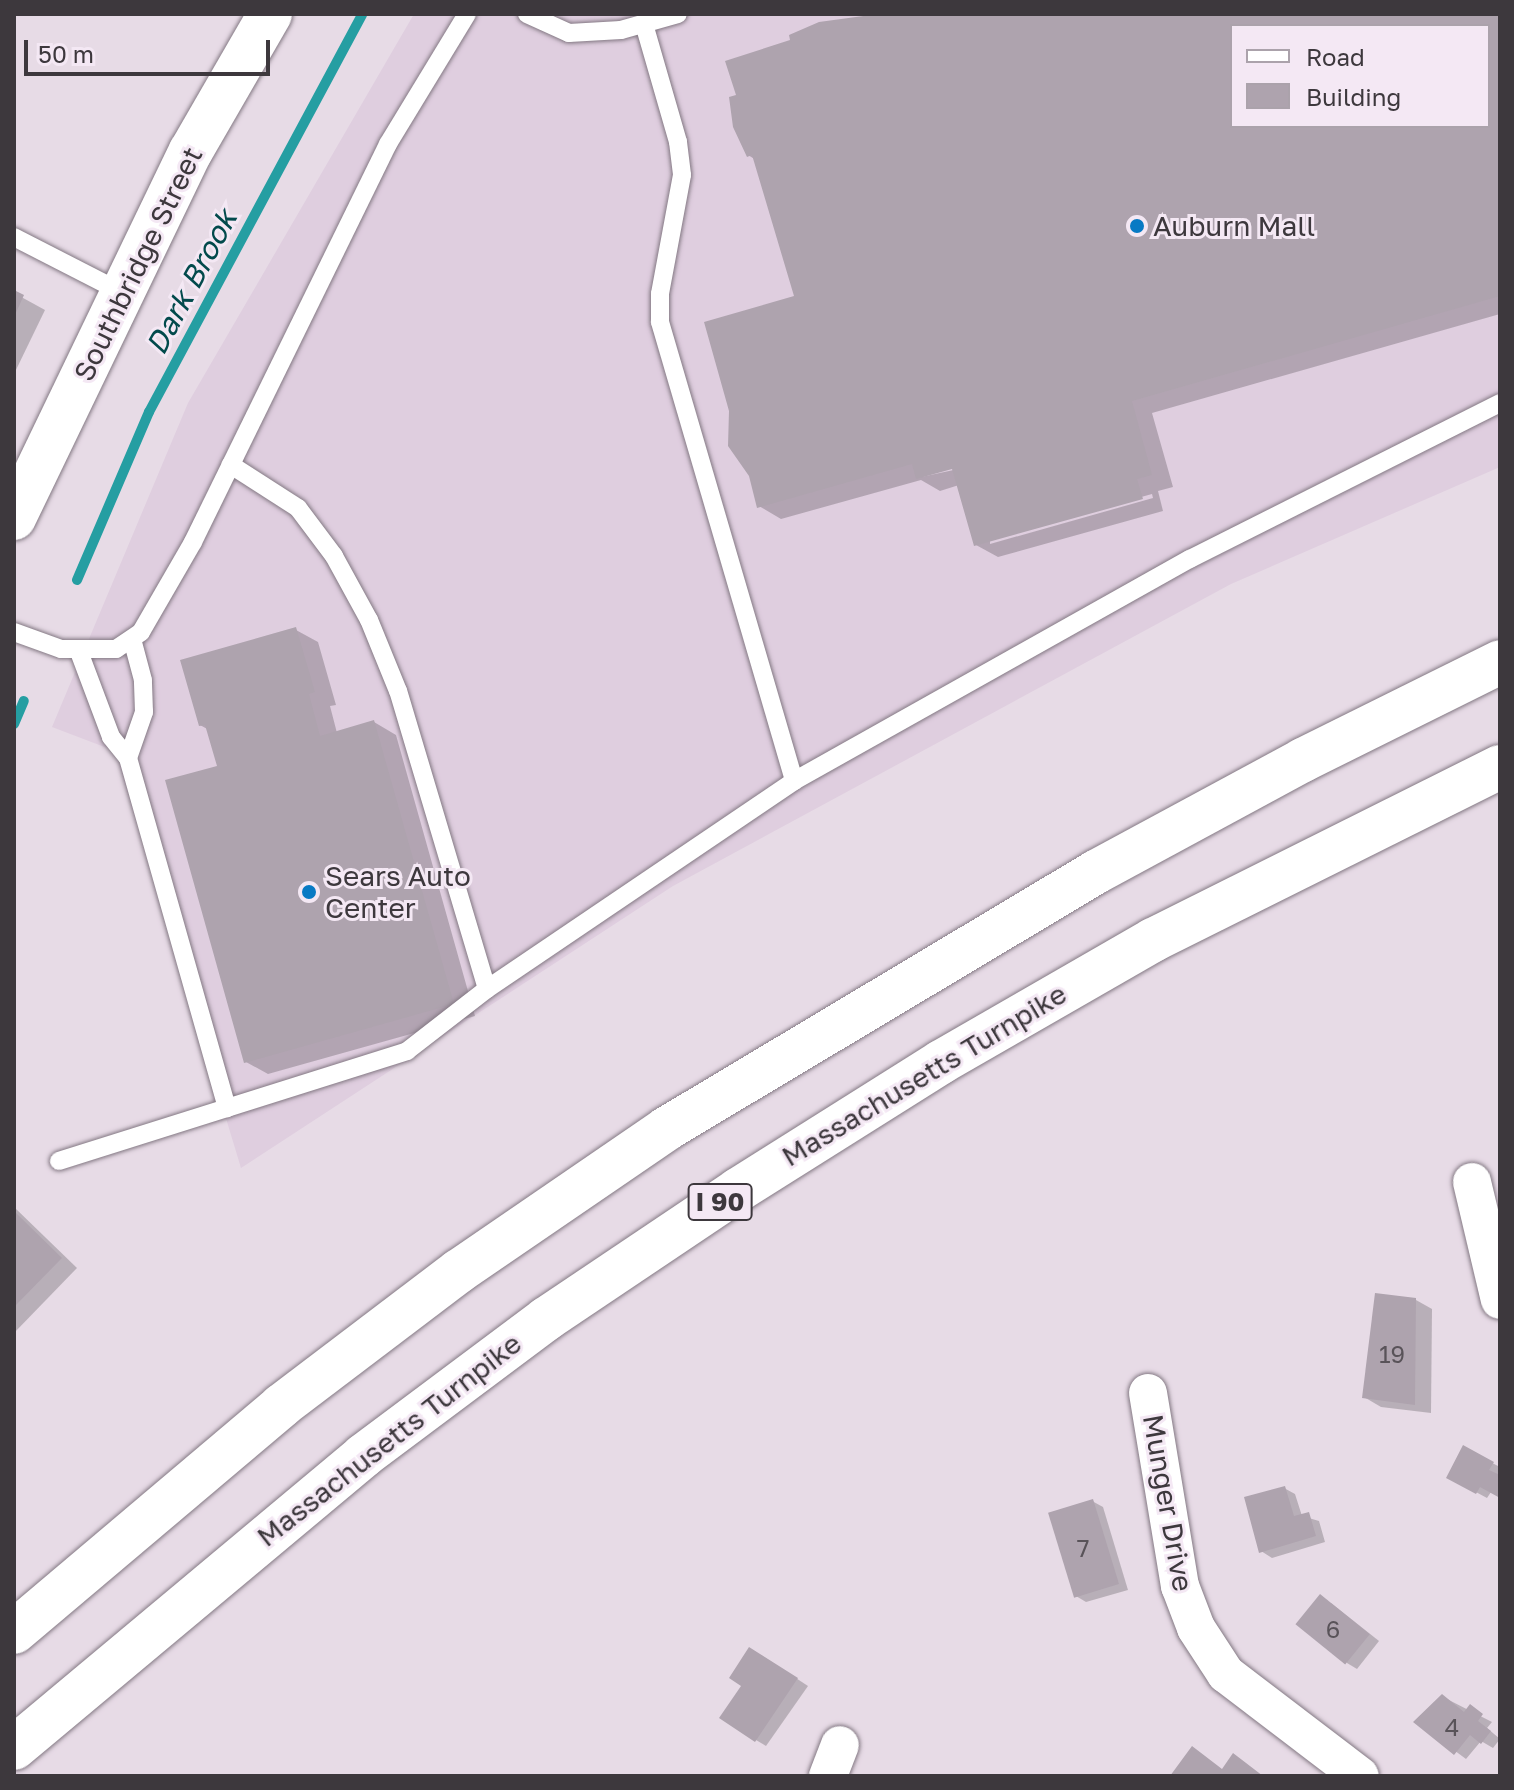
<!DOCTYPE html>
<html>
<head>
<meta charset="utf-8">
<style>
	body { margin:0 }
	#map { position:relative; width:1514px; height:1790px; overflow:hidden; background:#e7dbe6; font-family:"Golos Text",sans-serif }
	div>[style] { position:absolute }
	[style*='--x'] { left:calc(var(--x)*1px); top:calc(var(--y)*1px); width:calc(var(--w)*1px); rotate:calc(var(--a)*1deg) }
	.built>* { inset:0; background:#dfcedf }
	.shadow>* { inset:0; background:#0003 }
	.stream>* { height:10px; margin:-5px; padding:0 5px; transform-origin:5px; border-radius:5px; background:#259ea2 }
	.building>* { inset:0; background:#aea3ae; transform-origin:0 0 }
	.roads { filter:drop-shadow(0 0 2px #837883) drop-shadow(0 0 2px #837883) }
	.service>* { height:18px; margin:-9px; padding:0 9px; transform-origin:9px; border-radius:9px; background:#fff }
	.minor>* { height:38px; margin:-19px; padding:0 19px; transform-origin:19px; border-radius:19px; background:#fff }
	.primary>* { height:44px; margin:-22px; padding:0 22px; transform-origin:22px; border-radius:22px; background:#fff }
	.motorway>* { height:44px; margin:-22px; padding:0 22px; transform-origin:22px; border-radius:22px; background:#fff }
	.dots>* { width:22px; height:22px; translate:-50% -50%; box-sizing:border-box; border:4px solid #f4e8f4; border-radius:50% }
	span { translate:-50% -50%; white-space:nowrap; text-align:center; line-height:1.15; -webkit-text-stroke:6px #f4e8f4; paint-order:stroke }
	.number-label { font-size:24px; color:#595359 }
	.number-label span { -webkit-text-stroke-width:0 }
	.shield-label span { padding:2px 6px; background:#f4e8f4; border:2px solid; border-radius:6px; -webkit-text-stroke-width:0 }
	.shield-label { font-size:26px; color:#3d383d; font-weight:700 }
	.poi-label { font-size:28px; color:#3d383d }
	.left { translate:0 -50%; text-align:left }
	.street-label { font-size:28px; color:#3d383d }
	.water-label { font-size:30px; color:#024a4c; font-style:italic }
	.frame { position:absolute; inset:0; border:16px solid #3d383d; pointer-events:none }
	.legend { position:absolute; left:1230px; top:24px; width:260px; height:104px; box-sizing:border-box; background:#f4e8f4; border:2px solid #aba2ab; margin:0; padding:10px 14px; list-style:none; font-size:24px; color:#3d383d }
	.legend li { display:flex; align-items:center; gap:16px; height:40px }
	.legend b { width:40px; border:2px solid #aba2ab }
	.scale { position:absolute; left:24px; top:40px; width:246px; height:36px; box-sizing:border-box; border:4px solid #3d383d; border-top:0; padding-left:10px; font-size:24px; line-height:28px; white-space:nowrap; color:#3d383d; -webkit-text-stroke:6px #f4e8f4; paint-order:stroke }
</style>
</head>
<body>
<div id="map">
	<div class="built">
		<i style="clip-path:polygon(evenodd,414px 14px,1500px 14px,1500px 467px,1231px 584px,673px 886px,241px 1168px,115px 751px,52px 727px,188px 403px,414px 14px,1232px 26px,1488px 26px,1488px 126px,1232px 126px,1232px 26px)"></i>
	</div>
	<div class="shadow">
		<i style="clip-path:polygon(evenodd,885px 14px,1500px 14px,1500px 314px,1152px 413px,1173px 487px,1158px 491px,1163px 511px,998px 557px,976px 545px,959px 485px,940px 491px,921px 480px,781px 519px,759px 506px,796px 297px,756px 160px,748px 155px,738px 97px,793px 42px,885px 14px,1232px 26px,1488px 26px,1488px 126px,1232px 126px,1232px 26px,885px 14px,962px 464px,963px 468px,921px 477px,962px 464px,885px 14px,1152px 494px,1153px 498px,990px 544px,990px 539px,1152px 494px)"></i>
		<i style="clip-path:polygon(14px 293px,45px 310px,14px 374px)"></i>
		<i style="clip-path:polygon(296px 630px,318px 642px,336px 705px,330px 706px,337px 733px,374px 722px,396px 735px,475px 1016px,268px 1074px,246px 1062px,219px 767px,209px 730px,200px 725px)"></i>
		<i style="clip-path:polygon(14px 1207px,77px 1268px,14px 1333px)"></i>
		<i style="clip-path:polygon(1416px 1300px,1432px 1309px,1431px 1413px,1381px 1407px,1364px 1397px)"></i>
		<i style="clip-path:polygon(1463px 1448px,1500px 1467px,1500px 1496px,1491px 1492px,1487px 1498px,1448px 1477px)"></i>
		<i style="clip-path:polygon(1284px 1488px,1295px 1494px,1302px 1516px,1319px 1521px,1325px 1542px,1272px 1558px,1261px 1551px)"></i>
		<i style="clip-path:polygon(1092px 1501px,1103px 1507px,1128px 1590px,1086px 1602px,1076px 1596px)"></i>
		<i style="clip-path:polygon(1331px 1603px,1379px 1641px,1357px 1669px,1347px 1663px)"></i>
		<i style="clip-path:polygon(761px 1655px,808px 1686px,766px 1746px,756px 1740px)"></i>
		<i style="clip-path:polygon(1443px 1697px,1492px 1722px,1487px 1728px,1500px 1739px,1493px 1748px,1481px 1741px,1466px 1759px,1416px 1722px)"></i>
	</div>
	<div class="stream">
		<i style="--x:77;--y:580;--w:183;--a:-66.8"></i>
		<i style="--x:149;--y:412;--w:451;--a:-61.8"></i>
		<i style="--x:14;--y:724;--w:25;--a:-67"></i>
	</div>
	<div class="building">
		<i style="clip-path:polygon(evenodd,878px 14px,1500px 14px,1500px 296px,1132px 401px,1152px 475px,1137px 479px,1143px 499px,974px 546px,952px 469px,916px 479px,912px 464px,757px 508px,749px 476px,728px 446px,729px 411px,704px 322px,794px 296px,752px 155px,747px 157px,733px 127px,729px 97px,736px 95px,725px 61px,790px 40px,789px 35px,819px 22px,878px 14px,1232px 26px,1488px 26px,1488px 126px,1232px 126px,1232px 26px)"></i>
		<i style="clip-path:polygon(14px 290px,24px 295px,14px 317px)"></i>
		<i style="clip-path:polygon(296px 627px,315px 692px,309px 694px,320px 736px,374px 720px,454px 1004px,244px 1063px,165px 780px,217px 766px,205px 725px,199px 726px,180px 660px)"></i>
		<i style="clip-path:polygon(14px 1211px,62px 1258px,14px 1307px)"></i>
		<i style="clip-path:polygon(1375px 1293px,1416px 1298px,1415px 1405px,1362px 1398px)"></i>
		<i style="clip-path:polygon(1463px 1445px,1494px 1462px,1489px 1470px,1500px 1475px,1500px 1498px,1480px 1487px,1476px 1494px,1446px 1478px)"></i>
		<i style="clip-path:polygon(1285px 1486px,1294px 1516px,1309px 1512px,1316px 1536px,1259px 1553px,1244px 1497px)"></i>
		<i style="left:1093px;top:1499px;width:89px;height:47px;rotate:73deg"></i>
		<i style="left:1320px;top:1594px;width:64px;height:39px;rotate:39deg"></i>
		<i style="clip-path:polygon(749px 1647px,798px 1678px,755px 1742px,719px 1718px,741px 1686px,729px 1678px)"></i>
		<i style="clip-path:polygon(1442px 1694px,1464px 1712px,1470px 1704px,1483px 1714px,1478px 1721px,1491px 1731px,1481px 1744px,1470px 1735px,1454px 1755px,1413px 1722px)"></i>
		<i style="clip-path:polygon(1192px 1746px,1222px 1769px,1233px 1753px,1263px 1776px,1170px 1776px)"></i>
	</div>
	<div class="roads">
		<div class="service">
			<i style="--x:527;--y:14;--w:46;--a:24.3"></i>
			<i style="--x:569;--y:33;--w:52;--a:-3.3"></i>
			<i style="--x:621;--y:30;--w:59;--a:-15.7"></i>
			<i style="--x:644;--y:24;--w:123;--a:73.9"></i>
			<i style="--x:678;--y:142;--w:33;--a:83"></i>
			<i style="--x:682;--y:175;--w:121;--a:100.5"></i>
			<i style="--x:660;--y:294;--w:28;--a:90"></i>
			<i style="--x:660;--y:322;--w:478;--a:73.7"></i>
			<i style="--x:14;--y:237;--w:123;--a:27.2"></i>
			<i style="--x:14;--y:632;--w:50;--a:19.9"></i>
			<i style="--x:61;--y:649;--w:55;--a:0"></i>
			<i style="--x:116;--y:649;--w:30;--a:-34"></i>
			<i style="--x:141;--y:632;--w:104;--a:-60"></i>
			<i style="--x:193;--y:542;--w:443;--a:-63.9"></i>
			<i style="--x:388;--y:144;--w:152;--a:-58.7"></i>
			<i style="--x:78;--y:649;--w:94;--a:69.4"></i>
			<i style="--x:111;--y:737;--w:27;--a:51"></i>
			<i style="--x:128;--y:758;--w:364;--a:74.2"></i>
			<i style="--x:128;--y:758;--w:49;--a:-70.8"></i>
			<i style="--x:144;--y:712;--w:32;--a:-92"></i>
			<i style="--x:143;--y:680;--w:42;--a:-105"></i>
			<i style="--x:487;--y:989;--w:371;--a:-34.1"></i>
			<i style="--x:794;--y:781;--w:454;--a:-29.3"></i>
			<i style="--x:1190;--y:559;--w:347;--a:-26.7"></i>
			<i style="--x:59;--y:1161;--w:365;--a:-17.5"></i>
			<i style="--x:407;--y:1051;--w:101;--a:-37.8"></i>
			<i style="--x:487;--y:989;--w:311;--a:-106.6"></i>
			<i style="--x:398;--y:691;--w:77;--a:-112.2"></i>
			<i style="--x:369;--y:620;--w:73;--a:-118.7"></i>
			<i style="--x:334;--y:556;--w:60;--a:-126.9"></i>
			<i style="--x:298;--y:508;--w:80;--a:-147.3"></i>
		</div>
		<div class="minor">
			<i style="--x:1472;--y:1182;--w:121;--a:76.7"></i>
			<i style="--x:1148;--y:1393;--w:196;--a:80.6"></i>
			<i style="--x:1180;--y:1586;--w:45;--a:69.1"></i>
			<i style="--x:1196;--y:1628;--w:55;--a:56.9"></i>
			<i style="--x:1226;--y:1674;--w:168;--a:37.3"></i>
			<i style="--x:828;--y:1776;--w:33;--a:-69"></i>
		</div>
		<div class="primary">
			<i style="--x:14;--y:518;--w:407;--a:-64.3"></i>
			<i style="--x:191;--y:151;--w:158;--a:-60"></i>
		</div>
		<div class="motorway">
			<i style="--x:14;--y:1632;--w:350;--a:-40.2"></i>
			<i style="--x:281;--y:1406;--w:223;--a:-37.2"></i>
			<i style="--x:459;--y:1271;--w:251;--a:-34.4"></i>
			<i style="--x:666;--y:1129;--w:501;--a:-30.87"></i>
			<i style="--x:1096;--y:872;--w:235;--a:-28.4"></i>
			<i style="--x:1303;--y:760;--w:220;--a:-26.4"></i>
			<i style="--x:14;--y:1748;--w:455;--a:-39.9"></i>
			<i style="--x:363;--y:1456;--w:229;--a:-36.8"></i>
			<i style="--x:546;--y:1319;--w:231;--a:-33.9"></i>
			<i style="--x:738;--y:1190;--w:240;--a:-32.2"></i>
			<i style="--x:941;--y:1062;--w:245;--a:-29.9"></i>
			<i style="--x:1153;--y:940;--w:388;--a:-26.5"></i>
		</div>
	</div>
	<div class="dots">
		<i style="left:1137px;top:226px;background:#087ac4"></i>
		<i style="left:309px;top:892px;background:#087ac4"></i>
	</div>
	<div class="number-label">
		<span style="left:1392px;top:1354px">19</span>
		<span style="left:1083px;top:1548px">7</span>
		<span style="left:1333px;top:1629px">6</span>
		<span style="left:1452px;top:1727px">4</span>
	</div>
	<div class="shield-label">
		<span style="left:720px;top:1202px">I 90</span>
	</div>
	<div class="poi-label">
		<span class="left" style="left:1153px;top:226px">Auburn Mall</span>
		<span class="left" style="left:325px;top:892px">Sears Auto<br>Center</span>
	</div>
	<div class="street-label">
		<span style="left:138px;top:264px;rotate:-64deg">Southbridge Street</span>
		<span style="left:924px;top:1075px;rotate:-31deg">Massachusetts Turnpike</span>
		<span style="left:389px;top:1440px;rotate:-38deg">Massachusetts Turnpike</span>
		<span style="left:1168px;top:1503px;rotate:80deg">Munger Drive</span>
	</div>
	<div class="water-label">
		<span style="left:191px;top:282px;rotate:-62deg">Dark Brook</span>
	</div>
	<div class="frame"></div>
	<ul class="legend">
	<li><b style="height:10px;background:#fff"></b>Road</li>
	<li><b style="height:22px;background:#aea3ae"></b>Building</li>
	</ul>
	<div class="scale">50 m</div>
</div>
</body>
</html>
